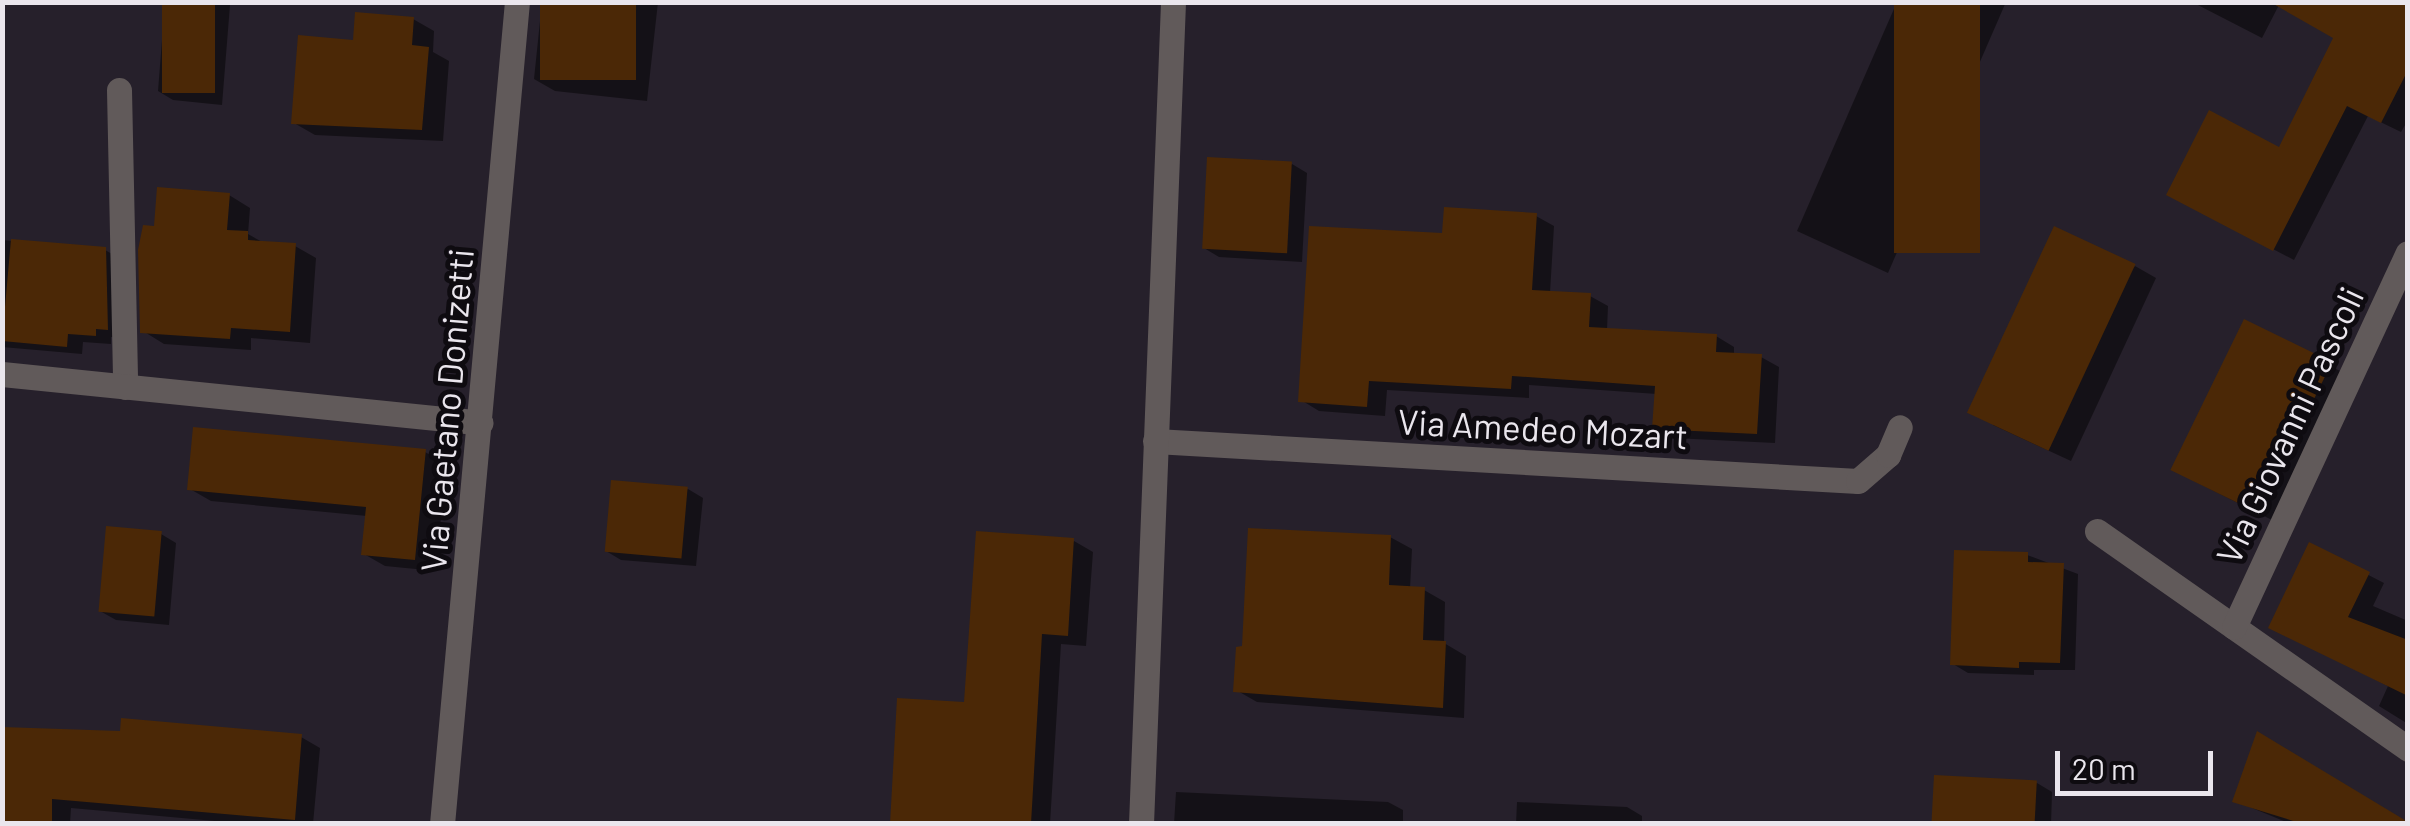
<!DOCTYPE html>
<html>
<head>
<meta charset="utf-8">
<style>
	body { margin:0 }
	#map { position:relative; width:2410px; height:826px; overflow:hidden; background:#26202b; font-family:Barlow,sans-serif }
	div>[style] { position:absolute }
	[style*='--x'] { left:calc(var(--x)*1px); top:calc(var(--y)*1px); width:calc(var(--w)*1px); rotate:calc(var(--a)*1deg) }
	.shadow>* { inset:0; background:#0007 }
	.building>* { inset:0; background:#4b2806; transform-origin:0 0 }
	.service>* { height:25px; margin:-12.5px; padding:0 12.5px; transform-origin:12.5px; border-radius:12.5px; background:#615a5a }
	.minor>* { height:25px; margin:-12.5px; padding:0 12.5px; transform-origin:12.5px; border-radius:12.5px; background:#615a5a }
	.tertiary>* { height:25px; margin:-12.5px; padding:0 12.5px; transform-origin:12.5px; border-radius:12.5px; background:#615a5a }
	span { translate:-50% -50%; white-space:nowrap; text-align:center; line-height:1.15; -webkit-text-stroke:10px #0e0b10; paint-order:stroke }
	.street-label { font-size:35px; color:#eae6ed }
	.frame { position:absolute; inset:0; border:5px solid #eae6ed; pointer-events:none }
	.scale { position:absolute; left:2055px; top:751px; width:158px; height:45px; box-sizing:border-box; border:5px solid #eae6ed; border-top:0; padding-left:12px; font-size:30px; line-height:35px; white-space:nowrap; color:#eae6ed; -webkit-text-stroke:8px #0e0b10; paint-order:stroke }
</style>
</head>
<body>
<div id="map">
	<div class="shadow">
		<i style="clip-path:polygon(165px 2px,230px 5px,222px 105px,173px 100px,158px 91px)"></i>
		<i style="clip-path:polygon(542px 2px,658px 2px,647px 101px,555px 91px,534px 79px)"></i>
		<i style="clip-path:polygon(1897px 2px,2006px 2px,1888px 273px,1797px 231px)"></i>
		<i style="clip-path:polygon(2192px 2px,2408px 2px,2408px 120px,2401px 132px,2368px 116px,2294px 260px,2188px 205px,2280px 150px,2336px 37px,2279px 5px,2262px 38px)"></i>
		<i style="clip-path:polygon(413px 19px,434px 31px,433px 52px,449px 61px,443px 141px,315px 135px,294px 123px,355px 42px)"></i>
		<i style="clip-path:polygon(1292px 164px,1307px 173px,1302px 262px,1219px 257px,1204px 248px)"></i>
		<i style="clip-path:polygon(229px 195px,250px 208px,248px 234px,264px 243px,295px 246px,316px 258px,310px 343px,251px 338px,251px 350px,164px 344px,143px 331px,157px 229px)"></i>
		<i style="clip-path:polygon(1536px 216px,1554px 226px,1550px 293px,1590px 296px,1608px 306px,1607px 330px,1716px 336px,1734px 347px,1734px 355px,1761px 357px,1779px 367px,1775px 443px,1673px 438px,1655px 428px,1657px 394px,1529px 385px,1529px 398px,1387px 390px,1385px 416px,1319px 411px,1301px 400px,1445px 235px)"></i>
		<i style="clip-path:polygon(2px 240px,105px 250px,121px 259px,122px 338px,111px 337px,111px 344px,83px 342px,82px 354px,2px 347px)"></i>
		<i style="clip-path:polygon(2135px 266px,2156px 278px,2071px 461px,1993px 425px)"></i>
		<i style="clip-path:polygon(2245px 323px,2352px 377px,2280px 524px,2194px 481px)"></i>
		<i style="clip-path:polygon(425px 452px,446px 464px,436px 571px,385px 566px,364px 554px,367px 516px,211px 501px,190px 489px)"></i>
		<i style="clip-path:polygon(688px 489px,703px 498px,696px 566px,621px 560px,606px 551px)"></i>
		<i style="clip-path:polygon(161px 534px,176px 543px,169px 625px,116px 620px,100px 611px)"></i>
		<i style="clip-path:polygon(1390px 537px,1412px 549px,1410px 589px,1424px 590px,1445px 602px,1444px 643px,1466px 656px,1464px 718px,1257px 702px,1236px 690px)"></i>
		<i style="clip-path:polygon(1074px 541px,1093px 552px,1086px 646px,1061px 644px,1050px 824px,893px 824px)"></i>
		<i style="clip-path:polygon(2310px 545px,2384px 583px,2373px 606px,2408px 621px,2408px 724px,2379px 706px,2388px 686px,2287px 635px)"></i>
		<i style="clip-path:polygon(2027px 555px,2078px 574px,2075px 670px,2034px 670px,2034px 675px,1968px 673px,1953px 664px)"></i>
		<i style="clip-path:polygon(2px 729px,301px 737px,320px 748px,313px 824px,248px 824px,71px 808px,70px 824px,2px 824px)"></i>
		<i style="clip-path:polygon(2037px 783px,2052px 792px,2051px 824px,1934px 824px)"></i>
		<i style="clip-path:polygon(1176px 792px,1388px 802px,1403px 810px,1403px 824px,1174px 824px)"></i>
		<i style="clip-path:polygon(2235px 801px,2406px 824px,2291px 824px)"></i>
		<i style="clip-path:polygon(1517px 802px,1627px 807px,1642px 816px,1642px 824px,1516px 824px)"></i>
	</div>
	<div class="building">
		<i style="left:162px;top:2px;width:53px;height:91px"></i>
		<i style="left:540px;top:2px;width:96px;height:78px"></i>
		<i style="left:1894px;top:2px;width:86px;height:251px"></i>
		<i style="clip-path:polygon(2270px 2px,2408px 2px,2408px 70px,2381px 123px,2347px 106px,2273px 251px,2166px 195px,2209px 110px,2279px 147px,2333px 38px)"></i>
		<i style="clip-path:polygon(355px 12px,414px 17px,412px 45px,429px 47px,422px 130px,291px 124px,298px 35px,353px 40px)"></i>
		<i style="left:1207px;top:157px;width:85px;height:92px;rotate:3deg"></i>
		<i style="clip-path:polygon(157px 187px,230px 193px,227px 230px,248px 231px,248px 240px,296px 243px,290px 332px,231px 328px,230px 339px,140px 333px,138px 250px,143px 225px,154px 226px)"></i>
		<i style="clip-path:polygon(1444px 207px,1537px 213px,1532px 290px,1591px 293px,1589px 327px,1717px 334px,1716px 352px,1762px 354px,1757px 434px,1652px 429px,1655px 386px,1512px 376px,1511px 389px,1369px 381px,1367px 407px,1298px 402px,1309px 226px,1442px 233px)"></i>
		<i style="left:2054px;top:226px;width:90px;height:206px;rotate:25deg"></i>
		<i style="clip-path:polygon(11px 239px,106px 247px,108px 330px,96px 329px,96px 336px,68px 334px,67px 347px,2px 341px)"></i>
		<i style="left:2244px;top:319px;width:98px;height:168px;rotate:26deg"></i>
		<i style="clip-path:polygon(193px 427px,426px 449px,415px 560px,361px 555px,366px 507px,187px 490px)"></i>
		<i style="left:611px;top:480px;width:77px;height:72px;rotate:5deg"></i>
		<i style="left:106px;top:526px;width:56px;height:86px;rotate:5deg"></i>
		<i style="clip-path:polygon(1248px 528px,1391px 535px,1389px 585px,1425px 587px,1423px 640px,1446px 641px,1443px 708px,1233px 692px,1236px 647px,1242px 646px)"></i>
		<i style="clip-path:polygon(976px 531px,1074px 538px,1068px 636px,1042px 634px,1031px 824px,890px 824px,897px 698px,964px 702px)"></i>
		<i style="clip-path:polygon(2309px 542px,2370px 572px,2348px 617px,2408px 640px,2408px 696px,2268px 628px)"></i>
		<i style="clip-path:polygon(1954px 550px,2028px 552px,2028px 562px,2064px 563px,2060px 663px,2019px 662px,2019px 668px,1950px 665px)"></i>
		<i style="clip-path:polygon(121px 718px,302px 734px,295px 820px,52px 799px,52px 824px,2px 824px,2px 727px,120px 731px)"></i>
		<i style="clip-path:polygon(2257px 731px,2408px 822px,2408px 824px,2303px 824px,2232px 802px)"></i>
		<i style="left:1934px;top:775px;width:103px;height:49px;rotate:3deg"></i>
	</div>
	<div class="service">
		<i style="--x:119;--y:90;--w:297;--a:88.8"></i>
		<i style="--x:1155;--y:441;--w:704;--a:3.26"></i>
		<i style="--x:1858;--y:481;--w:40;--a:-41"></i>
		<i style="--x:1888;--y:455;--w:30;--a:-67"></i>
		<i style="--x:2097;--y:531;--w:380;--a:35"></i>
		<i style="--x:2234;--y:627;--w:412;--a:-65.1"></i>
	</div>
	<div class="minor">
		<i style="--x:2;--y:374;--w:481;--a:5.8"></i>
		<i style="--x:1141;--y:824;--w:823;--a:-87.77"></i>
	</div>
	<div class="tertiary">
		<i style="--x:442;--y:824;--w:825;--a:-84.79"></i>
	</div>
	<div class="street-label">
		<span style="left:446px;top:410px;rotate:-85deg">Via Gaetano Donizetti</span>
		<span style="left:2289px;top:425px;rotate:-65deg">Via Giovanni Pascoli</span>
		<span style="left:1543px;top:428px;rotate:3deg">Via Amedeo Mozart</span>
	</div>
	<div class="frame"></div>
	<div class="scale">20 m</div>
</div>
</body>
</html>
